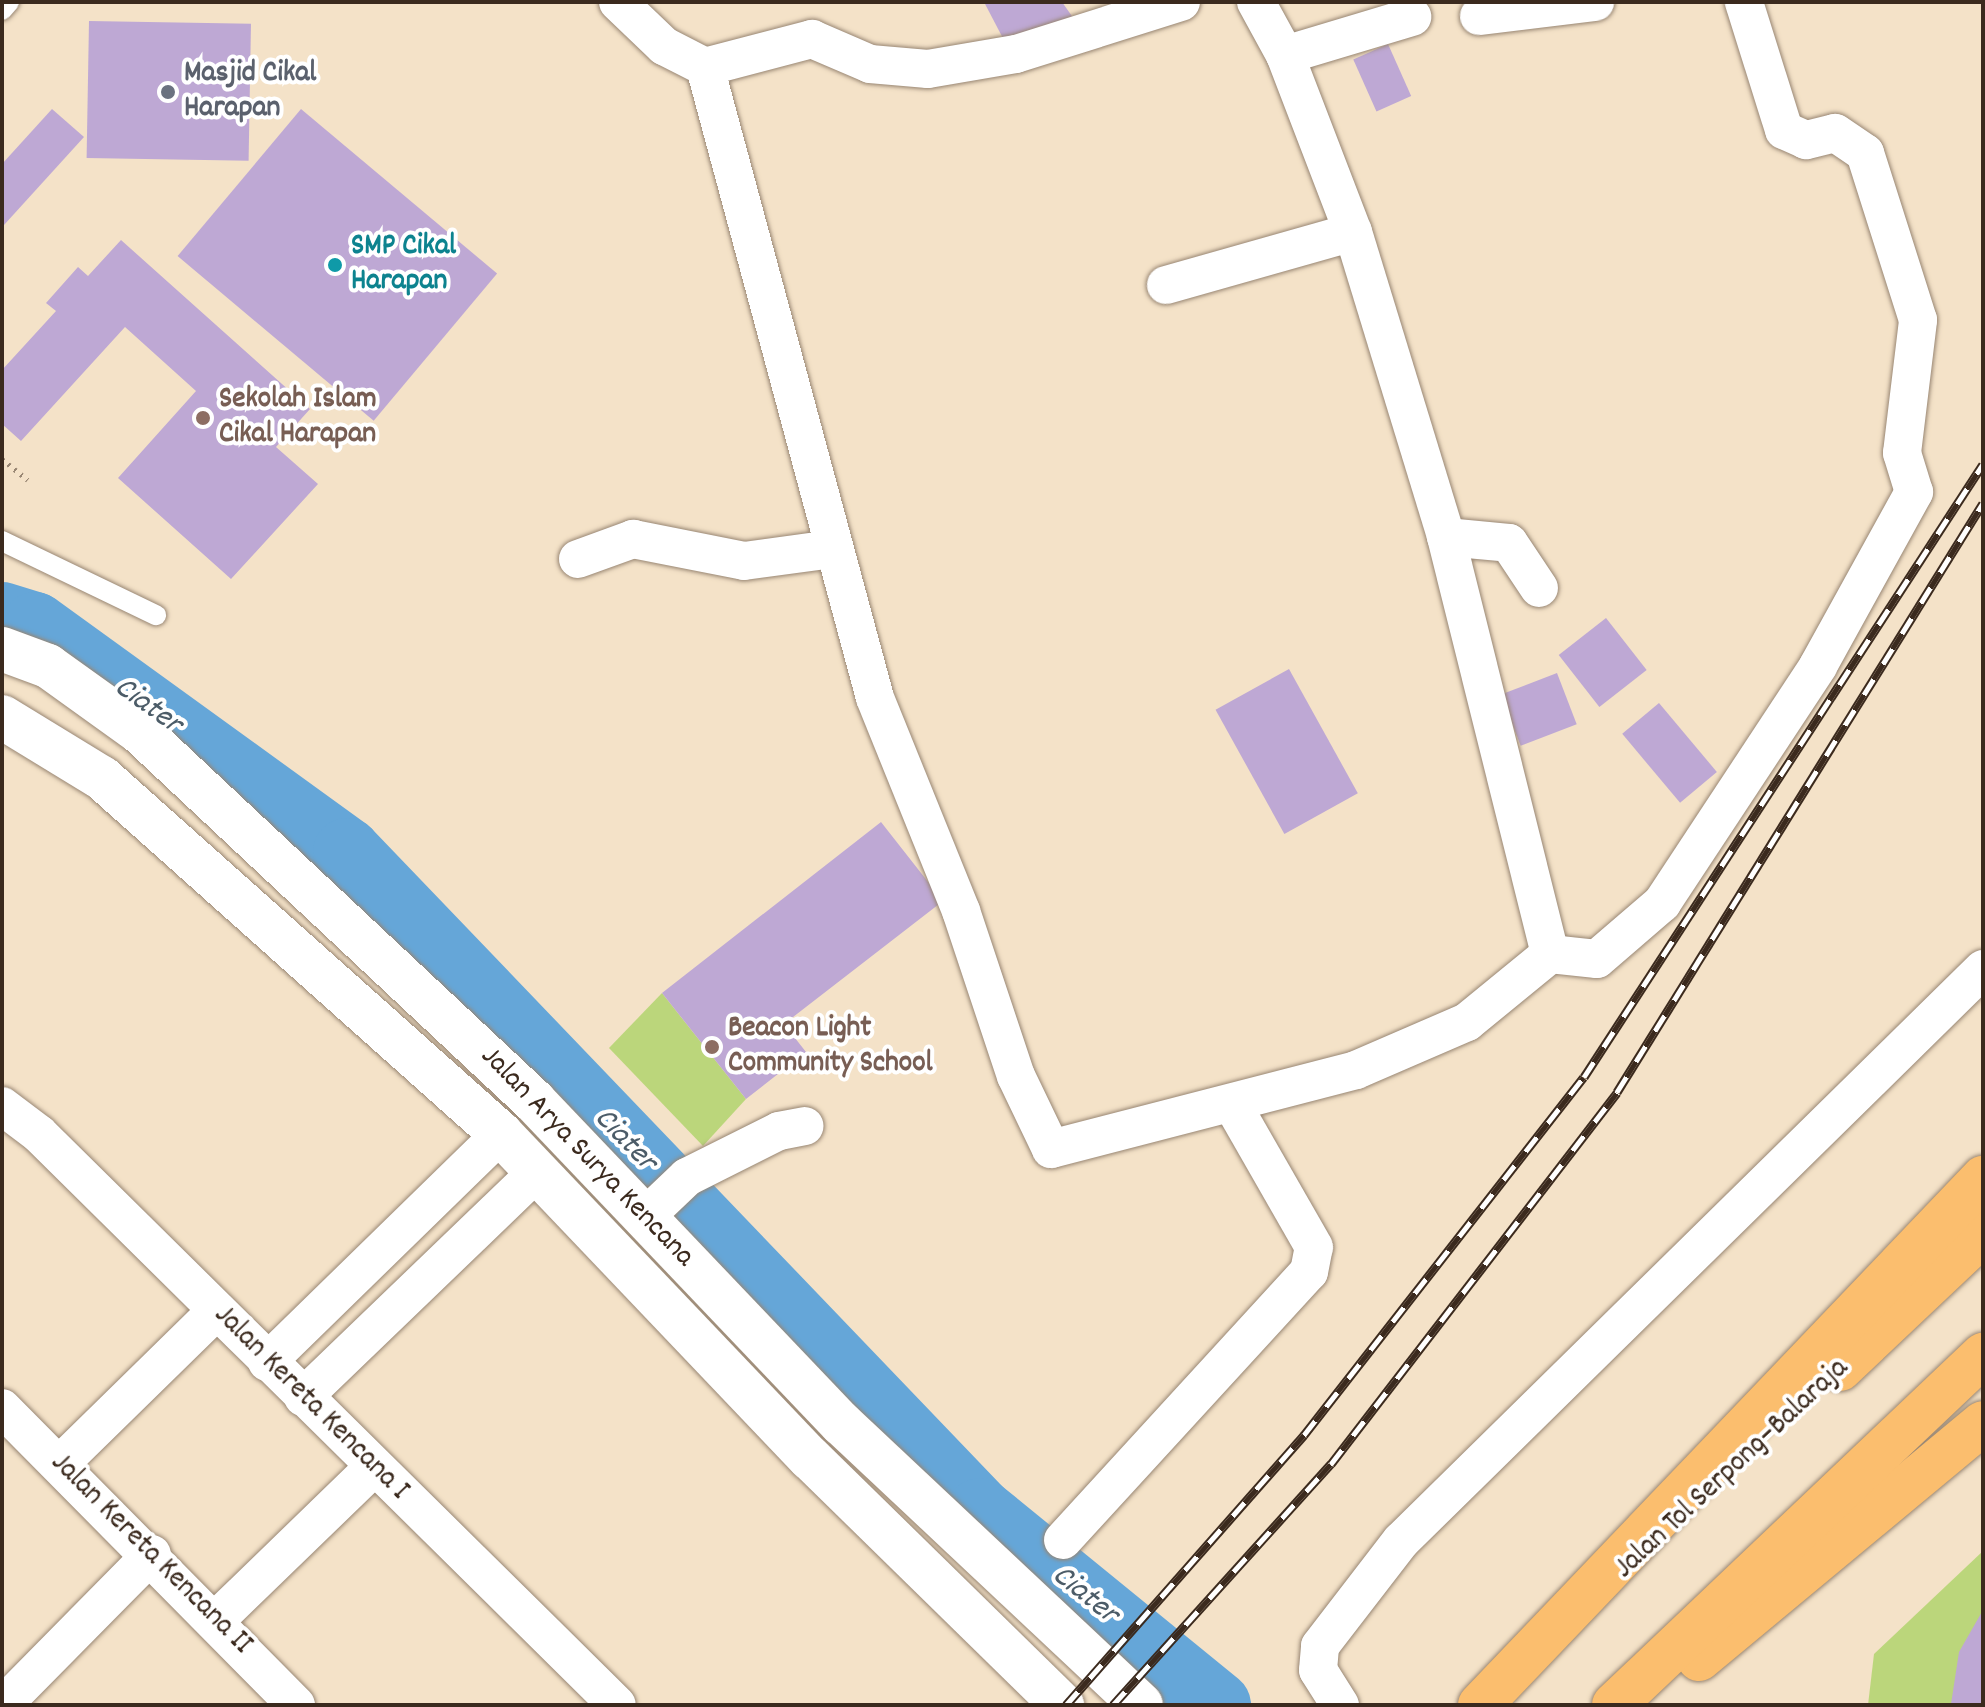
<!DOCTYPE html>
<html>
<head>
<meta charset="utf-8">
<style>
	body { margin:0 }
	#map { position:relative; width:1985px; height:1707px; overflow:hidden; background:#f4e2c8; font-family:Dekko,sans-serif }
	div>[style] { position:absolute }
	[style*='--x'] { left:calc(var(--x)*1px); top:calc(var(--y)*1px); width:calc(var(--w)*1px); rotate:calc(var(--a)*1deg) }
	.green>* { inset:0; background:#bbd67b }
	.river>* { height:68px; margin:-34px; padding:0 34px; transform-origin:34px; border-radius:34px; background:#65a6d8 }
	.building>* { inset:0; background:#bea8d4; transform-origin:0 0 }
	.path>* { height:5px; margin-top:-2.5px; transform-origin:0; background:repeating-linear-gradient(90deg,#988673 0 2px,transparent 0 8px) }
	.roads { filter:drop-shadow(0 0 2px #988673) drop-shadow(0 0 2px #988673) }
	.service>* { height:20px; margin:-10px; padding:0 10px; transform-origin:10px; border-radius:10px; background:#fff }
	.minor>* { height:38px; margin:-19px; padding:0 19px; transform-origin:19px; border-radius:19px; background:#fff }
	.tertiary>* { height:44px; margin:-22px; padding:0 22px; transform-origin:22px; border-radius:22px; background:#fff }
	.motorway>* { height:44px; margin:-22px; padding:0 22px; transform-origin:22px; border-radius:22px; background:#fbbe6e }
	.rail>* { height:9px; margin-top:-4.5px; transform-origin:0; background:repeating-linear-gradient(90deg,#fff 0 18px,#3b2a1e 0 36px); box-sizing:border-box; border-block:2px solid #3b2a1e }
	.dots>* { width:22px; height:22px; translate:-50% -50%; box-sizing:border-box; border:4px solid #fff; border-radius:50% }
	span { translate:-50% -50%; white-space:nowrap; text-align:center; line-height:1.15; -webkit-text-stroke:8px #fff; paint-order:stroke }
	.worship-label { font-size:30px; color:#5b616d; font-weight:700 }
	.left { translate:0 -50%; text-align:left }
	.culture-label { font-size:30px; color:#0d838f; font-weight:700 }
	.education-label { font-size:30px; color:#785e54; font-weight:700 }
	.street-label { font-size:30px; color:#3b2a1e }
	.water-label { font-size:32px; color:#4c5c68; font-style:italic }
	.frame { position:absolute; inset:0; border:4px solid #3b2a1e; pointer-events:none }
</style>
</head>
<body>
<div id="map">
	<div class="green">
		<i style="clip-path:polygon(662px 993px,746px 1099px,703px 1146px,609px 1048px)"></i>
		<i style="clip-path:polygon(1983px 1551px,1983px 1705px,1868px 1705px,1874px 1654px)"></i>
	</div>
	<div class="river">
		<i style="--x:2;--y:616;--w:34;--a:17"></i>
		<i style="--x:35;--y:626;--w:385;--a:35.9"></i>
		<i style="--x:347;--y:852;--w:914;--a:46.2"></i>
		<i style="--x:980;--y:1512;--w:306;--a:39.2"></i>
	</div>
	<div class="building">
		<i style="clip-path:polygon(984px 2px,1062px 2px,1074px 19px,1007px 46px)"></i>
		<i style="left:89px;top:21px;width:162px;height:137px;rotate:1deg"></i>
		<i style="left:1388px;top:44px;width:57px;height:38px;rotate:66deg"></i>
		<i style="clip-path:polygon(52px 109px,84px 137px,4px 225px,2px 164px)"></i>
		<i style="left:301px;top:109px;width:256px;height:192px;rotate:40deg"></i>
		<i style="clip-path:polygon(121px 240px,310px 409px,276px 447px,318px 484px,231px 579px,118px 478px,196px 391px,125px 327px,21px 441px,2px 424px,2px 370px,56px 311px,46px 303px,78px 267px,88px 276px)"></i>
		<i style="left:1606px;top:618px;width:66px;height:60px;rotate:52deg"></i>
		<i style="left:1289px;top:669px;width:142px;height:84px;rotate:61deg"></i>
		<i style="left:1557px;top:673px;width:55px;height:60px;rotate:69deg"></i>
		<i style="left:1659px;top:703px;width:90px;height:48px;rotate:50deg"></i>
		<i style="clip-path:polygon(881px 822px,943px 901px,784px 1024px,806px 1052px,746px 1099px,662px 993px)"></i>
		<i style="clip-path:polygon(1983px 1610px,1983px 1705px,1951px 1704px,1959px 1652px)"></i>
	</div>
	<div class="path">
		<i style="--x:2;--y:459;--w:33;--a:39"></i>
	</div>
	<div class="roads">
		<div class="service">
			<i style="--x:2;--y:10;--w:11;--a:-49"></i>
			<i style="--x:2;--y:541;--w:171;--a:25.7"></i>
		</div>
		<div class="minor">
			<i style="--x:618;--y:2;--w:64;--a:43.7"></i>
			<i style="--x:664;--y:46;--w:46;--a:27.1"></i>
			<i style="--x:705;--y:67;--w:111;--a:-14.7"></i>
			<i style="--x:812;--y:39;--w:63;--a:23.3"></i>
			<i style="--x:870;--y:64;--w:58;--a:4.9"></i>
			<i style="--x:928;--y:69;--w:89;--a:-9.7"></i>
			<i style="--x:1016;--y:54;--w:173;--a:-17.5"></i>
			<i style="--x:1256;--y:2;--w:60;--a:61.3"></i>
			<i style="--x:1285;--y:55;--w:190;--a:69"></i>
			<i style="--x:1353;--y:232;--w:319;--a:73"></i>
			<i style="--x:1446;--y:537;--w:63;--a:5.4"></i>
			<i style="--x:1509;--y:543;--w:54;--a:56.3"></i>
			<i style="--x:1479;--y:16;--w:117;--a:-6.9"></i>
			<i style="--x:1285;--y:55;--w:133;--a:-16.7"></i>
			<i style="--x:705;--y:67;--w:653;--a:74.92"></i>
			<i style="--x:875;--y:698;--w:230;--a:68"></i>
			<i style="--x:961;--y:911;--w:174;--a:71.6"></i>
			<i style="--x:1016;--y:1076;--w:81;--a:64.4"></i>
			<i style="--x:1051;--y:1149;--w:315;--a:-14.5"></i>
			<i style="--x:1356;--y:1070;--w:121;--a:-23.4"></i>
			<i style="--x:1467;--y:1022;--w:107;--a:-39.3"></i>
			<i style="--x:1550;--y:954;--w:430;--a:-104"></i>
			<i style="--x:1166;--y:285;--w:194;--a:-15.8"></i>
			<i style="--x:578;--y:559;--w:59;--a:-20"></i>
			<i style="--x:633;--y:539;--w:113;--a:11.2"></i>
			<i style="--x:744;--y:561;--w:90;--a:-7.7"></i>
			<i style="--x:1550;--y:954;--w:47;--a:6.1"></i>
			<i style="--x:1597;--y:959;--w:86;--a:-40.7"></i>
			<i style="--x:1662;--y:903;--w:284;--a:-56.6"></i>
			<i style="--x:1818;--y:666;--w:199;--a:-61.1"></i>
			<i style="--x:1914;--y:492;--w:41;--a:-107.1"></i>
			<i style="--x:1902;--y:453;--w:134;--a:-83.1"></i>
			<i style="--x:1918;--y:320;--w:175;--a:-107.6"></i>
			<i style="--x:1865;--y:153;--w:36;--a:-146"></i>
			<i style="--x:1835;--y:133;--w:30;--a:166"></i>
			<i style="--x:1806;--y:140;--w:24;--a:-156"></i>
			<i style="--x:1784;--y:130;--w:134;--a:-107.4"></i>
			<i style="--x:2;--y:1106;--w:46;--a:37.1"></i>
			<i style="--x:39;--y:1134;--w:812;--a:44.65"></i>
			<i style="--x:645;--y:1217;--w:58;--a:-43.6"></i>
			<i style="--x:687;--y:1177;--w:103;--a:-26.6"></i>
			<i style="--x:779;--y:1131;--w:26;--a:-11"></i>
			<i style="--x:267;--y:1362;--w:327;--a:-44.3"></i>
			<i style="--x:303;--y:1397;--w:325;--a:-43.9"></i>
			<i style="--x:2;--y:1408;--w:418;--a:45.3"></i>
			<i style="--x:61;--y:1463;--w:217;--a:-44.4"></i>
			<i style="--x:1063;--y:1540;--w:364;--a:-47.5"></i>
			<i style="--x:1309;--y:1272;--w:25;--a:-79"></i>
			<i style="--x:1314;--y:1247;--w:165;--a:-119.8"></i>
			<i style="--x:217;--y:1619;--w:217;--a:-44.1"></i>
			<i style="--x:3;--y:1705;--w:212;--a:-45.4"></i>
			<i style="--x:1340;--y:1705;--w:41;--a:-122.2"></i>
			<i style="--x:1318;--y:1670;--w:24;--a:-85"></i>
			<i style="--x:1320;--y:1646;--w:133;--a:-52.4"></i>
			<i style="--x:1401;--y:1541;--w:816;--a:-44.5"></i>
		</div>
		<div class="tertiary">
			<i style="--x:2;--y:649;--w:49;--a:20.3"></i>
			<i style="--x:48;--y:666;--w:113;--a:35.7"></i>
			<i style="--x:140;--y:732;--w:540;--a:43.12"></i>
			<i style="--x:534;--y:1101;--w:446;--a:46.4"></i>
			<i style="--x:842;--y:1424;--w:410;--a:43.2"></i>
			<i style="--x:2;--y:717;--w:117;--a:31.4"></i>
			<i style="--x:102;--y:778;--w:535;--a:41.74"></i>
			<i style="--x:501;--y:1134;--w:448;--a:46.4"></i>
			<i style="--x:810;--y:1458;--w:353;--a:44.4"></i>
		</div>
		<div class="motorway">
			<i style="--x:1840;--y:1369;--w:197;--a:-43.4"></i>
			<i style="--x:1699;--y:1659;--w:369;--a:-39.7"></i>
			<i style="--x:1480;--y:1705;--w:729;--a:-46.33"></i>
			<i style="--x:1614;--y:1705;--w:509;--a:-43.49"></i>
		</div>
	</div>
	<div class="rail">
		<i style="--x:1066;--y:1705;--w:360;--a:-48.6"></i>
		<i style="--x:1304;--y:1435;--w:454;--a:-52"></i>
		<i style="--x:1584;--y:1077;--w:731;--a:-56.94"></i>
		<i style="--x:1113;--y:1705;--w:325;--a:-47.9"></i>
		<i style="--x:1331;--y:1464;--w:469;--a:-52.4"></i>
		<i style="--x:1617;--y:1092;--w:693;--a:-58.14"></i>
	</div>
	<div class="dots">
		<i style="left:168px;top:92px;background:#6b7280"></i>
		<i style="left:335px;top:265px;background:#0f9aa8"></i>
		<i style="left:203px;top:418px;background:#8d6e63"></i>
		<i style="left:712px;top:1047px;background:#8d6e63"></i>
	</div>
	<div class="worship-label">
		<span class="left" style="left:184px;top:92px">Masjid Cikal<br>Harapan</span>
	</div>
	<div class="culture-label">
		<span class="left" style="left:351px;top:265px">SMP Cikal<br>Harapan</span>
	</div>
	<div class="education-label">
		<span class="left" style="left:219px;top:418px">Sekolah Islam<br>Cikal Harapan</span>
		<span class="left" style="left:728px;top:1047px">Beacon Light<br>Community School</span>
	</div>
	<div class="street-label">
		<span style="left:586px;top:1158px;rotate:46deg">Jalan Arya Surya Kencana</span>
		<span style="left:310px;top:1404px;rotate:45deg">Jalan Kereta Kencana I</span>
		<span style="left:1733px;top:1470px;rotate:-43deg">Jalan Tol Serpong–Balaraja</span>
		<span style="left:150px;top:1555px;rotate:45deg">Jalan Kereta Kencana II</span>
	</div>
	<div class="water-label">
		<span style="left:147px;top:707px;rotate:36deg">Ciater</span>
		<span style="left:624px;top:1141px;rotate:46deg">Ciater</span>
		<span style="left:1084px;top:1596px;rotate:39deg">Ciater</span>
	</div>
	<div class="frame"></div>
</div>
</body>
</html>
